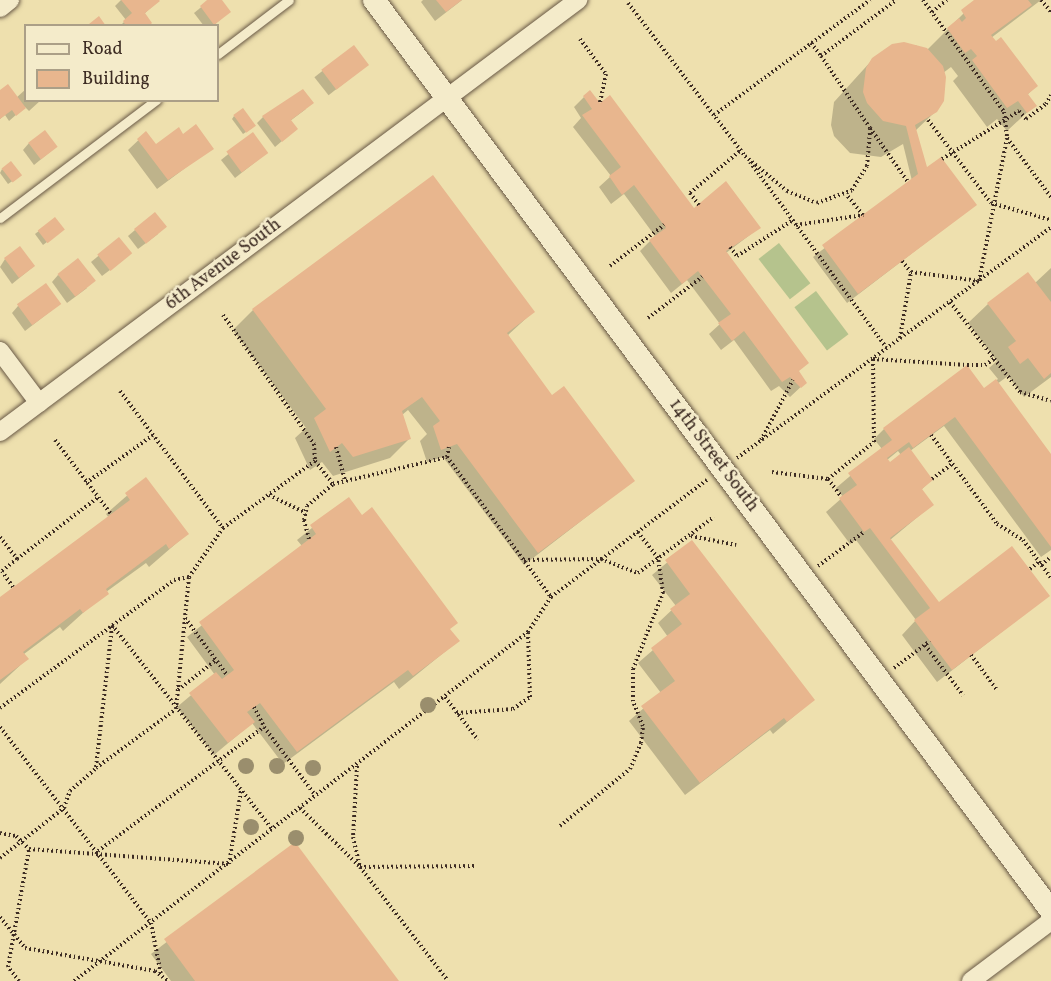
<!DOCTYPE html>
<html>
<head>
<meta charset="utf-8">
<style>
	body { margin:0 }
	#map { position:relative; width:1051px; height:981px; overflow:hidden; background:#eee0ae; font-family:Vollkorn,serif }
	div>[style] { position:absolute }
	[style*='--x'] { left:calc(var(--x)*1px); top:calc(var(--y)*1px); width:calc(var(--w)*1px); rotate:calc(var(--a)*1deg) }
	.green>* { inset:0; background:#b5c38d; transform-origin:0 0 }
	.shadow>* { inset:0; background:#0003; transform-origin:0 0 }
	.building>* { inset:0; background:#e8b68e; transform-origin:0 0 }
	.path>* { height:4px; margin-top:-2px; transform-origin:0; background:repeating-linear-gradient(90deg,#3d2c23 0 1.5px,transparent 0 4.5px) }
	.roads { filter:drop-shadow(0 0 2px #695946) drop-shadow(0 0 2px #695946) }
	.service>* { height:9px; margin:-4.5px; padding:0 4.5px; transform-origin:4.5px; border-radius:4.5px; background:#f4ebca }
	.minor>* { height:18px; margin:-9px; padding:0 9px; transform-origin:9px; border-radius:9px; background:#f4ebca }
	.tertiary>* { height:22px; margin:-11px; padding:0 11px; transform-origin:11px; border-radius:11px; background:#f4ebca }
	.trees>* { width:16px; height:16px; margin:-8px; border-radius:50%; background:#9a8e6d }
	span { translate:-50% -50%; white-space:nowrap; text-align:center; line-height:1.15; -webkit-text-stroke:5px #f4ebca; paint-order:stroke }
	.street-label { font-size:18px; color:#3d2c23 }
	.legend { position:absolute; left:24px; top:24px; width:195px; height:78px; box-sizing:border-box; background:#f4ebca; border:2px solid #ab9f87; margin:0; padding:8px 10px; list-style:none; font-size:18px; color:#3d2c23 }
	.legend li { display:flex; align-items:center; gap:12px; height:30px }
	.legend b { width:30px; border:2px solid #ab9f87 }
</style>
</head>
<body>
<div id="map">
	<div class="green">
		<i style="left:779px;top:243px;width:51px;height:26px;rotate:52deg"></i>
		<i style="left:816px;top:291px;width:54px;height:27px;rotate:53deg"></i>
	</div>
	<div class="shadow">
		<i style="clip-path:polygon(121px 0,157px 0,158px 1px,144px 14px,148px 26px,120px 26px,126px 20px,115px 6px)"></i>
		<i style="clip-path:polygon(210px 0,220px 0,222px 18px,213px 26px,204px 26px,194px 13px)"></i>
		<i style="clip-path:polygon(423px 0,462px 0,435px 21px,421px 2px)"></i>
		<i style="clip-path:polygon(977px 0,1041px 0,991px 38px,1036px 86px,1027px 95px,1035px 105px,1007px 131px,997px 119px,987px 127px,953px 81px,958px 76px,951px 67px,943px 73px,936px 111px,915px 131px,926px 170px,975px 205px,847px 303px,813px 257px,912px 181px,903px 144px,881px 157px,850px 153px,834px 136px,831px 125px,834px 102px,873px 59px,892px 46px,915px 45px,927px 50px)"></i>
		<i style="left:353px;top:47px;width:23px;height:49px;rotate:52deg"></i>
		<i style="clip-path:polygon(26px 89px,26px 100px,41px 100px,29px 111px,25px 107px,9px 121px,5px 115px,0 119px,0 90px,16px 98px)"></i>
		<i style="clip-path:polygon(584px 97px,694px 211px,759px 228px,726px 253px,805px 383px,790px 397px,779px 386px,771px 391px,734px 340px,721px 350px,709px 334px,720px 324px,687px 280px,671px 293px,640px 251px,655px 236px,624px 194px,611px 204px,599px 187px,611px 176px,573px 127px,581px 118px,574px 107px)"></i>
		<i style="clip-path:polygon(306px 109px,290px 121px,296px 129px,275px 147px,257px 123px,263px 117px)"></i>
		<i style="clip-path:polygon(234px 116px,252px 128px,243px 134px,232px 119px)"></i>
		<i style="clip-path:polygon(146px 133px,156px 146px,183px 136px,212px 148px,157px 189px,128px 150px)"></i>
		<i style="clip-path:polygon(252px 135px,259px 159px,235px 178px,221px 160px)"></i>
		<i style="clip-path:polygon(29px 143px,56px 147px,34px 165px,23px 150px)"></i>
		<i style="clip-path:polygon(2px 169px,17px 178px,8px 184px,0 173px)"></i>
		<i style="clip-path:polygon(433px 177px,533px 312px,507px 336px,552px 397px,633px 481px,524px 565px,443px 457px,427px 462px,420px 441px,427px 434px,408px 410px,402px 415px,409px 439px,390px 458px,333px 476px,322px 462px,310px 470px,295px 438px,306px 428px,233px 330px,253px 310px)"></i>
		<i style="clip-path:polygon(54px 219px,60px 232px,43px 245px,35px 234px)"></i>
		<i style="clip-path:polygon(135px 230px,158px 234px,138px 249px,128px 236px)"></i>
		<i style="clip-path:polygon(119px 239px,123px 260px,102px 276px,91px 262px)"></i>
		<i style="clip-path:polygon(5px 259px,34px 266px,12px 284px,0 267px)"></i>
		<i style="clip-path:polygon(evenodd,1051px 268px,1051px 377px,1024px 397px,1008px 376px,997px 384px,1051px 456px,1051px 550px,1041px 557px,944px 426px,910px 451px,931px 480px,921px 490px,932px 505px,890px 540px,938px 604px,1048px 596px,937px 682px,902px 635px,916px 620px,856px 540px,850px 544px,826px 512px,843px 497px,836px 488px,882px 449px,874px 439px,884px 429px,983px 390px,998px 379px,989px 368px,997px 361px,968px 323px,988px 304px,1035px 283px,1051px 268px,898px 451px,901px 455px,890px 464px,887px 460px,898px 451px)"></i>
		<i style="clip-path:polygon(58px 275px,87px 288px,67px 303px,52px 282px)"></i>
		<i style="clip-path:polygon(18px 306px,52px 310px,25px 331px,12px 313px)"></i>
		<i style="clip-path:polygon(146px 479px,187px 534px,149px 567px,146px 563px,106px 592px,63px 631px,60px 627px,24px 654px,27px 659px,0 684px,0 599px,109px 518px,106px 514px)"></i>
		<i style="clip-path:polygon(348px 499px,458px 641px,399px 689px,394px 682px,283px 764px,252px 723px,214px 755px,177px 707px,215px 675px,187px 637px,302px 546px,297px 540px)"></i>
		<i style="clip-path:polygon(692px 542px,813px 700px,773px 734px,770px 730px,685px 795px,629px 721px,661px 693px,638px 663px,668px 637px,658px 623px,676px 606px,652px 575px)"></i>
		<i style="clip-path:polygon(295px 844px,397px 981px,171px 981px,151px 954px)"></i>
	</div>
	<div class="building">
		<i style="clip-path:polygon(121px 0,159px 0,160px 1px,145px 13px,152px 23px,149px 26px,126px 26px,123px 21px,132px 13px)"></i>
		<i style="clip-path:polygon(207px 0,222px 0,231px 12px,214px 25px,200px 6px)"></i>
		<i style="clip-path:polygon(436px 0,462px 0,446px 12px)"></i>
		<i style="clip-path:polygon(974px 0,1028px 0,1032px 5px,991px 35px,996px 41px,1001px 37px,1038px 86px,1028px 94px,1037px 106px,1027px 113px,1018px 101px,1007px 108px,972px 60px,977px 56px,971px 49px,965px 53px,947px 28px,959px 18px,962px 22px,966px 18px,961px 10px)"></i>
		<i style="clip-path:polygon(99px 16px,106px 26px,83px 26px,89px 24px)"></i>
		<i style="clip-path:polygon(904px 42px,927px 48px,943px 66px,946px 77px,944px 101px,937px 112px,915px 125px,927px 167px,941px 157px,977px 205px,858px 294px,822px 245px,918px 174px,906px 126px,883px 121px,867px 103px,863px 92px,866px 68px,872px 58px,892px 44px)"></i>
		<i style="left:354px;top:45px;width:25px;height:41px;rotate:53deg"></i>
		<i style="clip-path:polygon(8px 84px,26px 108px,16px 116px,12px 110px,0 119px,0 90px)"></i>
		<i style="clip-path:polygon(303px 89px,314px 103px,291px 120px,298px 129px,282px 142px,262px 116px)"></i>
		<i style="clip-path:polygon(590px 90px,600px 103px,610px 95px,694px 208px,726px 181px,761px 228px,726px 251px,809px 363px,799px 371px,807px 383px,801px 388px,790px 377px,782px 382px,744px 331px,732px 341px,718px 323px,731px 314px,698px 271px,682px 284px,649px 240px,666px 228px,634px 185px,622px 195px,609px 176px,621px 167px,582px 115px,592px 109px,583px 96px)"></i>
		<i style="left:243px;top:108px;width:22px;height:12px;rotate:54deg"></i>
		<i style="clip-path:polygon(196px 124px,214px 149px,168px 180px,137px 139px,146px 131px,156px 144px,179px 127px,183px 134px)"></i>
		<i style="left:45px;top:130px;width:21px;height:21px;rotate:53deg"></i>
		<i style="left:253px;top:132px;width:26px;height:33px;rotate:54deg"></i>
		<i style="left:11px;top:161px;width:18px;height:12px;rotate:52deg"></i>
		<i style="clip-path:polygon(433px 175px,535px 312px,507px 333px,552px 395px,564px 386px,635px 481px,538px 553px,457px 444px,441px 450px,433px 426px,440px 421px,422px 397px,402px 411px,411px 439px,353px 457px,342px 443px,330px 452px,314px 418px,326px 409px,252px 309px)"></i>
		<i style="left:155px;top:212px;width:19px;height:27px;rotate:51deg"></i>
		<i style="left:55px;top:217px;width:16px;height:22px;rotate:52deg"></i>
		<i style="left:119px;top:237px;width:21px;height:28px;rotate:51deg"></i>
		<i style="left:20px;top:246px;width:25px;height:20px;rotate:53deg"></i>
		<i style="left:78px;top:258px;width:29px;height:26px;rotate:52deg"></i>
		<i style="clip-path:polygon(1028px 272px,1051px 302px,1051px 373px,1044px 379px,1028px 358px,1020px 364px,1008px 347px,1016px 341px,987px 303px)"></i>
		<i style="left:46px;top:283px;width:26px;height:36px;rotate:54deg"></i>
		<i style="clip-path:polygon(967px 365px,984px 388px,996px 379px,1051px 454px,1051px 547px,955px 417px,913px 448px,909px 442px,887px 458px,890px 462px,909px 447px,933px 480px,922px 489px,934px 505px,890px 538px,939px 602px,1012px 546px,1050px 596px,952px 670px,914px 620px,930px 608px,870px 528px,864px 532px,839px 498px,857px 485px,848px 473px,892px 440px,883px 428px)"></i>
		<i style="clip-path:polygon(146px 477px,189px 534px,169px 549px,166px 544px,106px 589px,109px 594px,83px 613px,80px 609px,23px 652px,29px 659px,0 680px,0 597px,130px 500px,125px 493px)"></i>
		<i style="clip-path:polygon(349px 497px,362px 515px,372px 507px,458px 623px,450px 629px,460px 641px,413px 676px,408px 670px,297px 752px,260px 703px,247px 712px,255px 722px,228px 743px,189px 693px,216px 672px,222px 679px,234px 670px,199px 622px,316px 534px,310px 525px)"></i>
		<i style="clip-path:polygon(692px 540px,815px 700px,787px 722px,784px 718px,700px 783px,641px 706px,675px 681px,651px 648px,682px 624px,670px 609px,690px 594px,665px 560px)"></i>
		<i style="clip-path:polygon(295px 842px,399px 981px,195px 981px,164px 939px)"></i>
	</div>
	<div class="path">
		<i style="--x:923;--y:0;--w:138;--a:54.1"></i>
		<i style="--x:1004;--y:112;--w:26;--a:83"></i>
		<i style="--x:1007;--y:138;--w:74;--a:53.3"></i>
		<i style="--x:1041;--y:0;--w:16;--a:50"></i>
		<i style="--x:628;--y:3;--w:193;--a:52.6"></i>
		<i style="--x:745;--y:156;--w:55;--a:39.8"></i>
		<i style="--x:787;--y:191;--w:32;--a:22"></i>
		<i style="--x:817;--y:203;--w:37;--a:-20"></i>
		<i style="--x:852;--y:190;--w:28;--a:-58"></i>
		<i style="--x:867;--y:166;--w:38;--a:-85"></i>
		<i style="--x:870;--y:128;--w:87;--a:-124.2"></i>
		<i style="--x:821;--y:56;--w:94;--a:-36.7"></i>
		<i style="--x:932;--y:12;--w:19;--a:-39"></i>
		<i style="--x:580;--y:39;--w:44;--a:53.4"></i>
		<i style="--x:606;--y:74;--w:30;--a:102"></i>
		<i style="--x:811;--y:43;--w:16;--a:52"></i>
		<i style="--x:714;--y:115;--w:194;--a:-36.4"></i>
		<i style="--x:928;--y:120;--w:104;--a:52.8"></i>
		<i style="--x:991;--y:203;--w:62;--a:15.8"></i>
		<i style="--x:870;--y:128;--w:66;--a:54.9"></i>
		<i style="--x:942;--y:159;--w:91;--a:-31.9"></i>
		<i style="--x:1019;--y:111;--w:11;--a:49"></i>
		<i style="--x:1026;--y:119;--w:25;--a:-37"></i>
		<i style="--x:1046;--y:104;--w:10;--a:-61"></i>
		<i style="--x:750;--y:162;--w:230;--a:53.7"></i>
		<i style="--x:699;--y:205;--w:15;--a:-127"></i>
		<i style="--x:690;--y:193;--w:67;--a:-40.1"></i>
		<i style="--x:796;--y:225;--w:68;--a:-8.5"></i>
		<i style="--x:863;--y:215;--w:27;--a:-129"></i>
		<i style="--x:730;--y:247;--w:11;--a:52"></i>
		<i style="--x:737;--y:256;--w:67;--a:-32.7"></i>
		<i style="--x:902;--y:261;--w:14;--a:51"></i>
		<i style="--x:610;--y:266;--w:68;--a:-37.2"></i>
		<i style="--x:950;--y:302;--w:114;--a:52.1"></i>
		<i style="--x:1020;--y:392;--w:32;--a:16"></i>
		<i style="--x:223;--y:315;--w:158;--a:54.8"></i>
		<i style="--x:314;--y:444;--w:17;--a:87"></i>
		<i style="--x:648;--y:318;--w:68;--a:-37.2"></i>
		<i style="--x:900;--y:338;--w:67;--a:-80.5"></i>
		<i style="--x:911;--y:272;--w:69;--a:7.5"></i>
		<i style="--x:979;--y:281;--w:146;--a:-78.9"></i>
		<i style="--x:120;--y:391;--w:171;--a:53.1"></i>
		<i style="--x:931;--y:435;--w:111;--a:53.4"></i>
		<i style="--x:997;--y:524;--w:31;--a:32"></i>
		<i style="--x:1023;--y:540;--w:47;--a:53.6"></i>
		<i style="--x:55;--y:440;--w:93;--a:52.9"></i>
		<i style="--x:761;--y:440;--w:68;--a:-61.9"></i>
		<i style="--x:336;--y:447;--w:35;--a:75"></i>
		<i style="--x:447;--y:457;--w:10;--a:-79"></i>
		<i style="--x:737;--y:458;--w:390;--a:-36.3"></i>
		<i style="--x:772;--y:472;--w:56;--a:7.1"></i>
		<i style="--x:828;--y:479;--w:59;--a:-38.8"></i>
		<i style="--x:874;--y:442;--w:83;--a:-90.7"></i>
		<i style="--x:873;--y:359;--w:94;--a:3.7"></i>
		<i style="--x:967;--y:365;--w:18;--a:0"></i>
		<i style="--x:985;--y:365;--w:11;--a:-34"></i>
		<i style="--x:828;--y:479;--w:21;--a:53"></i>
		<i style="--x:932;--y:479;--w:25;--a:-37"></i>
		<i style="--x:86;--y:483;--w:82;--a:-35.6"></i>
		<i style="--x:269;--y:495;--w:41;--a:25.9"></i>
		<i style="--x:691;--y:536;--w:46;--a:11.3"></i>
		<i style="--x:0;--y:537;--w:28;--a:52"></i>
		<i style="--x:17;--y:559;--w:101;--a:-37.3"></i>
		<i style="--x:309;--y:539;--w:20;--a:-105"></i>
		<i style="--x:304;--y:520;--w:14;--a:-78"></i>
		<i style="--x:307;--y:506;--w:34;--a:-40"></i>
		<i style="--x:524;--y:560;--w:77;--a:-0.7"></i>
		<i style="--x:601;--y:559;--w:40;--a:21"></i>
		<i style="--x:638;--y:573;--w:94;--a:-36.4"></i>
		<i style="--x:1041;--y:565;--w:13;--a:-39"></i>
		<i style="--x:818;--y:566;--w:57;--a:-36.5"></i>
		<i style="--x:1030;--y:569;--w:11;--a:-38"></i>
		<i style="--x:13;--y:587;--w:19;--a:-125"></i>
		<i style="--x:2;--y:571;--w:19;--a:-39"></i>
		<i style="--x:185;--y:618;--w:71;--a:53.6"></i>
		<i style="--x:112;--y:625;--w:259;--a:51.9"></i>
		<i style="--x:925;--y:645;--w:63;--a:52.8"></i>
		<i style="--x:971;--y:655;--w:44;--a:53.4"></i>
		<i style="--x:894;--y:668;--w:45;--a:-36.9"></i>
		<i style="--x:178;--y:690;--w:48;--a:-38.3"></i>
		<i style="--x:445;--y:697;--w:54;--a:52.5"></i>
		<i style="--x:254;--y:707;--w:22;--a:63"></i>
		<i style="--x:264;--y:727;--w:85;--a:53.1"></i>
		<i style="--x:0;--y:708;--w:216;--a:-36.3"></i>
		<i style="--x:174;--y:580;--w:15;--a:-11"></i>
		<i style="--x:189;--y:577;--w:60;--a:-55.2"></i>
		<i style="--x:223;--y:528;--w:114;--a:-36.1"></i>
		<i style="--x:315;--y:461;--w:29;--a:52"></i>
		<i style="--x:333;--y:484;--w:117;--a:-13.3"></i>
		<i style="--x:447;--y:457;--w:174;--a:53.4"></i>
		<i style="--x:457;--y:713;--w:56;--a:-4.1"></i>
		<i style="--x:513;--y:709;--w:21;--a:-35"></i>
		<i style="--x:530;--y:697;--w:64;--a:-91.8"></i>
		<i style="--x:0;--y:727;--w:247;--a:52.4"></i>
		<i style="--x:151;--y:923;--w:53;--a:79.1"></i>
		<i style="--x:357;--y:766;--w:71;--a:93.2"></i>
		<i style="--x:353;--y:837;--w:31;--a:77"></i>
		<i style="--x:360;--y:867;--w:117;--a:-0.5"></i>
		<i style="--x:96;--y:767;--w:142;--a:-83.5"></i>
		<i style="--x:300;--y:808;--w:84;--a:44.5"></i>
		<i style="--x:360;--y:867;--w:144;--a:52.3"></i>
		<i style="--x:560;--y:826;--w:90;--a:-39.2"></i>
		<i style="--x:630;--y:769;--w:28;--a:-67"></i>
		<i style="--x:641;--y:743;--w:17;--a:-83"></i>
		<i style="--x:643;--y:726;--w:27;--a:-112"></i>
		<i style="--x:633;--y:701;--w:32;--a:-90"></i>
		<i style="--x:633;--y:669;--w:82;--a:-68.5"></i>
		<i style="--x:663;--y:593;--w:35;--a:-98"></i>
		<i style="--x:658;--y:558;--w:34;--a:-128"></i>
		<i style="--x:0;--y:833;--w:16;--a:11"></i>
		<i style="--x:16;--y:836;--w:18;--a:45"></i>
		<i style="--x:29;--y:849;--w:201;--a:4.3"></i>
		<i style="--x:229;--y:864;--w:74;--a:-80.7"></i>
		<i style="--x:98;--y:851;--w:207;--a:-36.8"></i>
		<i style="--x:0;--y:858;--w:81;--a:-38"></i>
		<i style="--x:64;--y:808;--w:18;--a:-71"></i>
		<i style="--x:70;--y:791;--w:35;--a:-41"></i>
		<i style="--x:96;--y:768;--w:99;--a:-36.4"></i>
		<i style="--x:176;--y:709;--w:133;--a:-84.4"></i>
		<i style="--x:0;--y:917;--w:40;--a:51"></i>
		<i style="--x:25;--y:948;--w:132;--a:10"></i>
		<i style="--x:155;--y:971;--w:16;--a:38"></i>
		<i style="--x:19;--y:981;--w:18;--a:-128"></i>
		<i style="--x:8;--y:967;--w:120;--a:-79.9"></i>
		<i style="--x:74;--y:981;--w:573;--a:-37.55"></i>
		<i style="--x:528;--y:632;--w:42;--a:-56.7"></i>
		<i style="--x:551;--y:597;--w:195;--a:-36.9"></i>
	</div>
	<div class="roads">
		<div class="service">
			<i style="--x:218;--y:54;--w:89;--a:-37.3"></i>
			<i style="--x:0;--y:218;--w:196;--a:-37.1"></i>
		</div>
		<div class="minor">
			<i style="--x:0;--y:8;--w:13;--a:-39"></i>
			<i style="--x:0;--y:351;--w:65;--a:53.1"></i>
			<i style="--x:0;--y:432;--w:722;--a:-36.77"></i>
			<i style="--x:971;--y:981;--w:100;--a:-36.9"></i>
		</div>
		<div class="tertiary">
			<i style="--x:374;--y:0;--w:1135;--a:53.38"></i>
		</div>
	</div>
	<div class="trees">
		<i style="left:428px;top:705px"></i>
		<i style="left:246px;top:766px"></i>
		<i style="left:277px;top:766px"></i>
		<i style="left:313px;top:768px"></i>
		<i style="left:251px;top:827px"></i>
		<i style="left:296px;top:838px"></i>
	</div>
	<div class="street-label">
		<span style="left:224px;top:265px;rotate:-37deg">6th Avenue South</span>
		<span style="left:713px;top:456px;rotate:53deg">14th Street South</span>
	</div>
	<ul class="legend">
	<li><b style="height:8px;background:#f4ebca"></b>Road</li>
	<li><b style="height:16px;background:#e8b68e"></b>Building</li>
	</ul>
</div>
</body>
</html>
